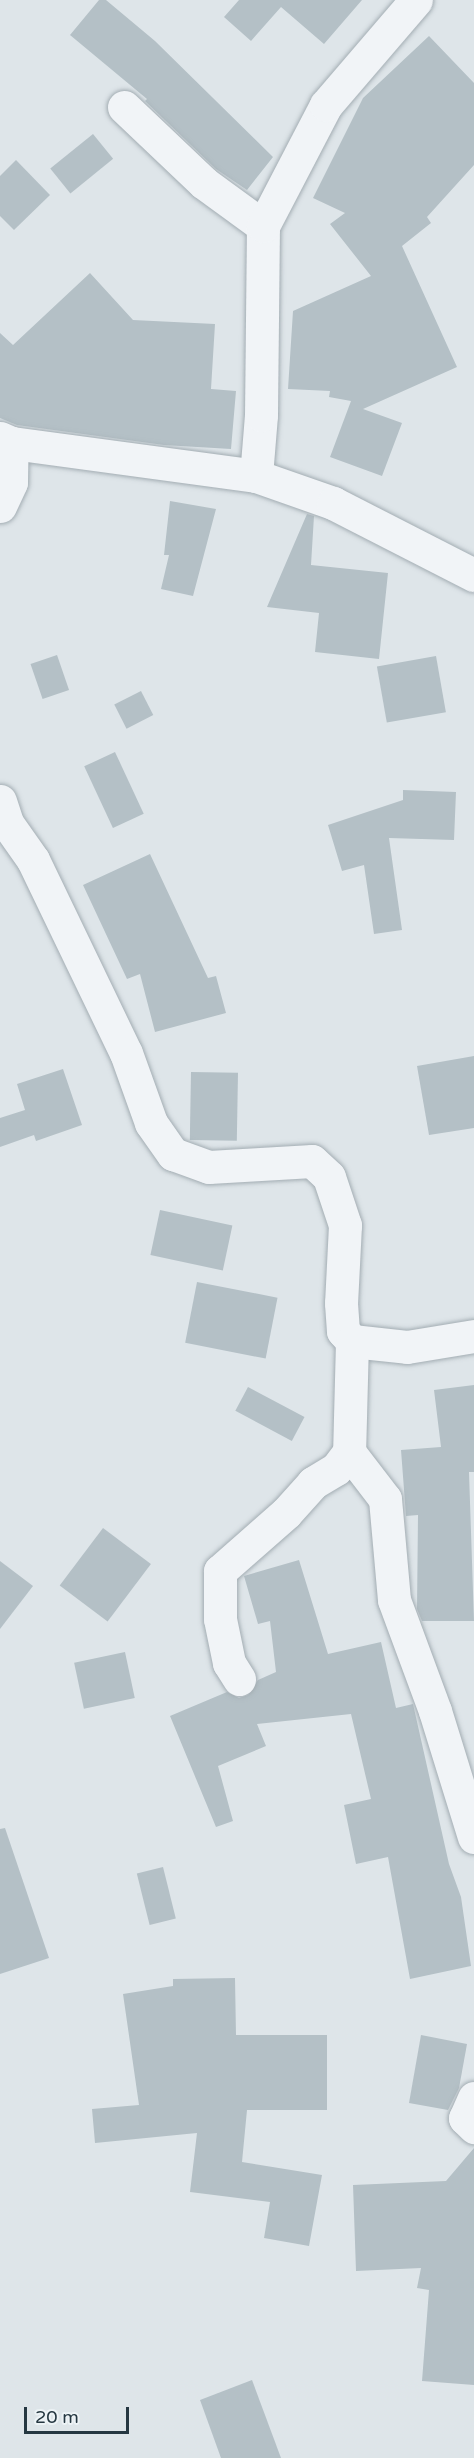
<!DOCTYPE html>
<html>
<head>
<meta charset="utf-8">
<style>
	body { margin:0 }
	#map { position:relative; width:474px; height:2458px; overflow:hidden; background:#dee5e9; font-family:"Varela Round",sans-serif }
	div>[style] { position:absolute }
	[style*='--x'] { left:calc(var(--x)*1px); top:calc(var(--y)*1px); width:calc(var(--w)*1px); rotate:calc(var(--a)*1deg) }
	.building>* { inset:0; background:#b4c0c6; transform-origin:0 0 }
	.roads { filter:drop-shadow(0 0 2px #a3adb3) drop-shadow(0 0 2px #a3adb3) }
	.minor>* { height:33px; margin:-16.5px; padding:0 16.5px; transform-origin:16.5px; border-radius:16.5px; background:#f1f4f7 }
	span { translate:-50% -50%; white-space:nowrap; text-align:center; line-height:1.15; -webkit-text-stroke:6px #edf3f6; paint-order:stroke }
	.scale { position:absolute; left:24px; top:2407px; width:105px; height:27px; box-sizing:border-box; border:3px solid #253741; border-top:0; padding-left:8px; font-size:18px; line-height:21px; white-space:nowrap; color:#253741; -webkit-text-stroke:4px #edf3f6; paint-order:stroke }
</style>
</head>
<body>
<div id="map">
	<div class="building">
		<i style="clip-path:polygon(99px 0,106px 0,155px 41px,273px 157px,247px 190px,216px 169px,145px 101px,147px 99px,70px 35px)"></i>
		<i style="clip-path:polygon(239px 0,362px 0,324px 44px,281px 7px,251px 41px,224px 17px)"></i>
		<i style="clip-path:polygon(429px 36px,474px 83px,474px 165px,427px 217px,431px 223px,402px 246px,457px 367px,363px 409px,402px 423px,382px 476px,330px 457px,351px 401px,329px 397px,330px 391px,288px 389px,293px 311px,371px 276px,330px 224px,345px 213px,313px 198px,363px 98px)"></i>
		<i style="left:93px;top:134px;width:32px;height:55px;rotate:51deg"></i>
		<i style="clip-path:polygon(16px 160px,50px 195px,14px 230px,0 216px,0 176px)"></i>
		<i style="clip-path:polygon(90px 273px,133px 320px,215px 324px,211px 389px,236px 391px,231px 449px,164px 445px,17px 425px,0 418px,0 333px,13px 345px)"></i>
		<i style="clip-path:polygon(170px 501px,216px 509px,193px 596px,161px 589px,169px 555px,164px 555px)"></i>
		<i style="clip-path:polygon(307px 514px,314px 516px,311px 565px,388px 573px,379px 659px,315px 652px,319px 613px,267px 607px)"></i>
		<i style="left:57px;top:655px;width:37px;height:28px;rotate:71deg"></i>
		<i style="left:436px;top:656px;width:57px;height:60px;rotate:80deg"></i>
		<i style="left:141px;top:691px;width:27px;height:30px;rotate:63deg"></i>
		<i style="left:115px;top:752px;width:68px;height:34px;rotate:65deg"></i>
		<i style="clip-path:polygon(403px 790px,456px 792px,454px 840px,389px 838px,402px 930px,374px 934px,364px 865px,342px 871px,328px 825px,403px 800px)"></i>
		<i style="clip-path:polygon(150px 854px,208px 978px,216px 976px,226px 1013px,155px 1032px,140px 974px,127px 979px,83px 885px)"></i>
		<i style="clip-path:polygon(474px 1056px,474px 1128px,429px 1135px,417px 1066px)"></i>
		<i style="clip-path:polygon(63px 1069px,82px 1125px,36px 1141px,34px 1135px,0 1147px,0 1118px,25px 1110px,17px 1084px)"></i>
		<i style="left:191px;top:1072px;width:47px;height:68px;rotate:1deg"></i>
		<i style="left:160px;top:1210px;width:74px;height:46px;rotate:12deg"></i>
		<i style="left:197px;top:1282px;width:82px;height:62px;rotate:11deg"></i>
		<i style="clip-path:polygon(474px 1385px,474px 1472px,469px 1472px,474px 1621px,422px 1621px,417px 1609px,418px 1515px,406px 1516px,401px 1450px,441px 1447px,434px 1390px)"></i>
		<i style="left:248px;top:1387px;width:64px;height:27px;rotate:28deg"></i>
		<i style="left:103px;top:1528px;width:60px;height:72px;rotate:37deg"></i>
		<i style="clip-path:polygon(299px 1560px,328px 1654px,381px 1642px,396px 1708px,413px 1704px,449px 1864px,461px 1897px,471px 1966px,410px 1979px,388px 1857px,356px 1864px,344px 1805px,371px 1799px,351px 1714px,257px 1724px,266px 1746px,218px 1766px,233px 1821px,216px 1827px,170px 1716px,227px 1692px,239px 1698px,248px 1695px,258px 1680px,276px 1672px,270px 1621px,258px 1624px,244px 1576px)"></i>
		<i style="clip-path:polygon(0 1561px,33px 1586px,0 1629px)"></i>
		<i style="left:125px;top:1652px;width:47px;height:52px;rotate:78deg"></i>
		<i style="clip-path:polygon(5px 1828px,49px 1958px,0 1974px,0 1829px)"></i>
		<i style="left:163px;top:1867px;width:53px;height:27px;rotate:76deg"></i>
		<i style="clip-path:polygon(235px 1978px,236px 2035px,327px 2035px,327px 2110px,247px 2110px,242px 2162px,322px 2175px,309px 2246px,264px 2238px,270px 2202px,190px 2192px,197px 2133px,95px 2143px,92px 2109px,139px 2105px,123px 1994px,173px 1986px,173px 1979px)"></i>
		<i style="clip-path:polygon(421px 2035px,467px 2044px,459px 2088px,448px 2110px,409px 2103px)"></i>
		<i style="clip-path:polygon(474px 2148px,474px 2385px,422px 2381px,429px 2290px,417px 2288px,421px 2268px,356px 2271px,353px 2185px,446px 2181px)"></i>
		<i style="clip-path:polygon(252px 2380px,281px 2458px,221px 2458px,200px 2400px)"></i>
	</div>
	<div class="roads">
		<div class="minor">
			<i style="--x:124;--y:107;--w:110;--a:43.5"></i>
			<i style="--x:204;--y:183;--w:73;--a:36.1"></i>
			<i style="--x:0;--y:438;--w:13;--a:23"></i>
			<i style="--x:12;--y:443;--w:246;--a:7.7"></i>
			<i style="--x:256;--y:476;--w:82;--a:19.3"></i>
			<i style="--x:333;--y:503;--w:158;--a:27.1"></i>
			<i style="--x:256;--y:476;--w:61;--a:-85.3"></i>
			<i style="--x:261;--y:415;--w:189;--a:-89.4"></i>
			<i style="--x:263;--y:226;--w:136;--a:-62.5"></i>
			<i style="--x:326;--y:105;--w:138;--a:-49.4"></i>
			<i style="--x:0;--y:506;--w:26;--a:-65"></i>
			<i style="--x:11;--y:482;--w:39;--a:-89"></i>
			<i style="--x:0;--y:801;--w:23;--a:72"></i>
			<i style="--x:7;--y:823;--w:45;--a:54.9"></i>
			<i style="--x:33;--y:860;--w:214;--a:64.3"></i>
			<i style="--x:126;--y:1053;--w:74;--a:70.3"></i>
			<i style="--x:151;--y:1123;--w:38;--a:55"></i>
			<i style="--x:173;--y:1154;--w:38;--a:20"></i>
			<i style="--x:209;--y:1167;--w:103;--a:-3.3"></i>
			<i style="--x:312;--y:1161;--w:23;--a:43"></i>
			<i style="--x:329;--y:1177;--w:51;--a:71.6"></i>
			<i style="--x:345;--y:1225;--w:78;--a:92.9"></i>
			<i style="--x:341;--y:1303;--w:28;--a:86"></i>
			<i style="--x:343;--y:1331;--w:13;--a:48"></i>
			<i style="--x:352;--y:1341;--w:111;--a:91.5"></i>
			<i style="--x:349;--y:1452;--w:21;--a:127"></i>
			<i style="--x:336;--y:1469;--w:27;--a:149"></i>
			<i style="--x:313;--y:1483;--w:40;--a:132"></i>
			<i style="--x:286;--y:1513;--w:88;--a:138.7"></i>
			<i style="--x:220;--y:1571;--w:48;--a:90"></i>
			<i style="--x:220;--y:1619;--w:45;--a:78.4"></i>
			<i style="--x:229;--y:1663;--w:19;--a:58"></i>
			<i style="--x:352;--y:1341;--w:55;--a:6.2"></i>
			<i style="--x:407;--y:1347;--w:68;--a:-9.3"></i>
			<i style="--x:349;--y:1452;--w:59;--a:52.5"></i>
			<i style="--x:385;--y:1499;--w:101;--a:84.9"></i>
			<i style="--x:394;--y:1600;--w:118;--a:69.7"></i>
			<i style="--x:435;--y:1711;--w:132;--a:72.8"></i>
			<i style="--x:474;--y:2098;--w:22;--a:114"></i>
			<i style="--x:465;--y:2118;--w:13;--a:45"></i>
		</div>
	</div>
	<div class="scale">20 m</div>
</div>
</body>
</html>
